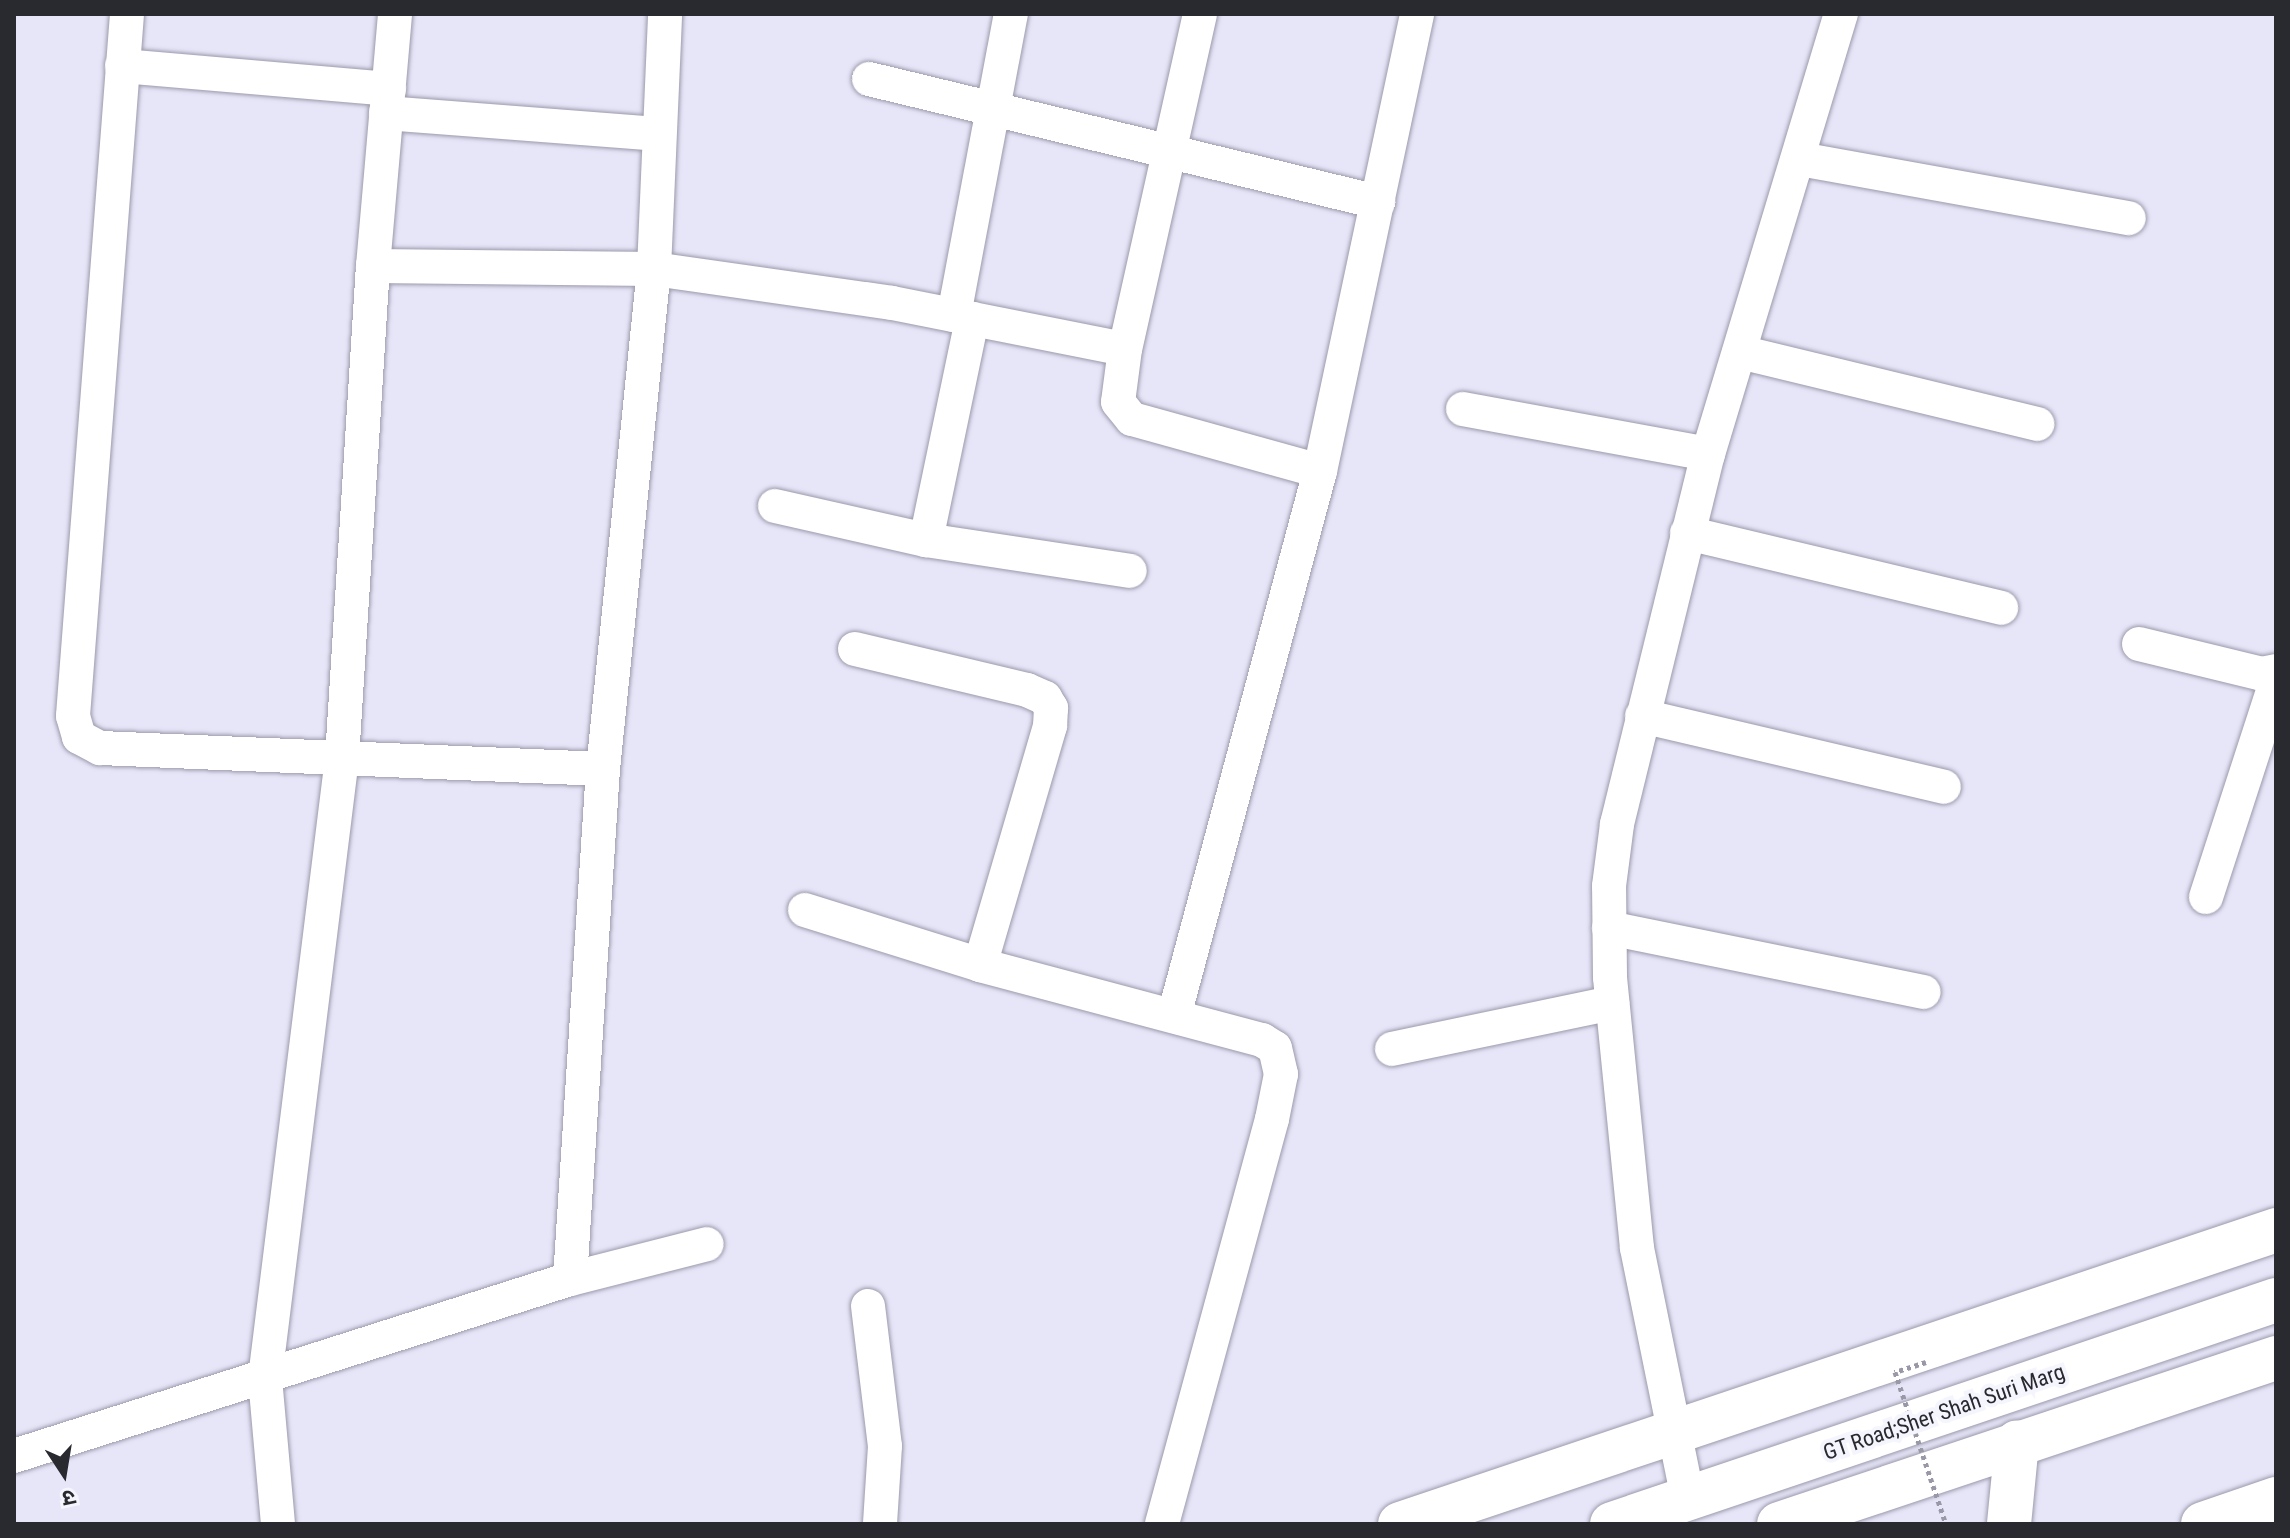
<!DOCTYPE html>
<html>
<head>
<meta charset="utf-8">
<style>
	body { margin:0 }
	#map { position:relative; width:2290px; height:1538px; overflow:hidden; background:#e7e6f9; font-family:"Roboto Condensed","Noto Sans Devanagari",sans-serif }
	div>[style] { position:absolute }
	[style*='--x'] { left:calc(var(--x)*1px); top:calc(var(--y)*1px); width:calc(var(--w)*1px); rotate:calc(var(--a)*1deg) }
	.roads { filter:drop-shadow(0 0 2px #9b9aab) drop-shadow(0 0 2px #9b9aab) }
	.minor>* { height:34px; margin:-17px; padding:0 17px; transform-origin:17px; border-radius:17px; background:#fff }
	.tertiary>* { height:44px; margin:-22px; padding:0 22px; transform-origin:22px; border-radius:22px; background:#fff }
	.secondary>* { height:44px; margin:-22px; padding:0 22px; transform-origin:22px; border-radius:22px; background:#fff }
	.primary>* { height:44px; margin:-22px; padding:0 22px; transform-origin:22px; border-radius:22px; background:#fff }
	.path-bridge>* { height:5px; margin-top:-2.5px; transform-origin:0; background:repeating-linear-gradient(90deg,#9998a6 0 4px,transparent 0 8px) }
	span { translate:-50% -50%; white-space:nowrap; text-align:center; line-height:1.15; -webkit-text-stroke:8px #f5f5fd; paint-order:stroke }
	.street-label { font-size:22px; color:#292930 }
	.frame { position:absolute; inset:0; border:16px solid #292930; pointer-events:none }
	.north { position:absolute; left:24px; top:1434px; width:80px; height:80px; -webkit-text-stroke:6px #f5f5fd; paint-order:stroke; rotate:168deg; font-size:22px; font-weight:700; line-height:32px; text-align:center; color:#292930 }
	.north::after { content:''; display:block; margin:auto; width:28px; height:36px; background:#292930; clip-path:polygon(50% 0,100% 100%,50% 72%,0 100%) }
</style>
</head>
<body>
<div id="map">
	<div class="roads">
		<div class="minor">
			<i style="--x:127;--y:14;--w:704;--a:94.4"></i>
			<i style="--x:73;--y:716;--w:22;--a:74"></i>
			<i style="--x:79;--y:737;--w:24;--a:28"></i>
			<i style="--x:100;--y:748;--w:503;--a:2.39"></i>
			<i style="--x:1200;--y:14;--w:343;--a:102.6"></i>
			<i style="--x:1125;--y:349;--w:53;--a:97.5"></i>
			<i style="--x:1118;--y:402;--w:22;--a:51"></i>
			<i style="--x:1132;--y:419;--w:195;--a:15.5"></i>
			<i style="--x:122;--y:66;--w:268;--a:4.9"></i>
			<i style="--x:869;--y:79;--w:524;--a:13.59"></i>
			<i style="--x:386;--y:113;--w:271;--a:4.4"></i>
			<i style="--x:1800;--y:159;--w:334;--a:10.2"></i>
			<i style="--x:373;--y:266;--w:281;--a:0.6"></i>
			<i style="--x:654;--y:269;--w:240;--a:8.1"></i>
			<i style="--x:892;--y:303;--w:237;--a:11.2"></i>
			<i style="--x:954;--y:315;--w:306;--a:-79.3"></i>
			<i style="--x:1740;--y:352;--w:306;--a:13.6"></i>
			<i style="--x:1463;--y:409;--w:249;--a:10.4"></i>
			<i style="--x:775;--y:506;--w:155;--a:12.7"></i>
			<i style="--x:926;--y:540;--w:206;--a:8.6"></i>
			<i style="--x:1687;--y:533;--w:323;--a:13.4"></i>
			<i style="--x:926;--y:540;--w:226;--a:-78.2"></i>
			<i style="--x:2139;--y:644;--w:127;--a:13.7"></i>
			<i style="--x:2262;--y:674;--w:14;--a:-12"></i>
			<i style="--x:855;--y:649;--w:177;--a:13.4"></i>
			<i style="--x:1027;--y:690;--w:20;--a:24"></i>
			<i style="--x:1045;--y:698;--w:12;--a:59"></i>
			<i style="--x:1051;--y:708;--w:18;--a:93"></i>
			<i style="--x:1050;--y:726;--w:249;--a:106.3"></i>
			<i style="--x:1642;--y:716;--w:310;--a:13.2"></i>
			<i style="--x:2206;--y:897;--w:226;--a:-72"></i>
			<i style="--x:805;--y:910;--w:183;--a:17.4"></i>
			<i style="--x:980;--y:965;--w:292;--a:14.9"></i>
			<i style="--x:1262;--y:1040;--w:15;--a:32"></i>
			<i style="--x:1275;--y:1048;--w:27;--a:77"></i>
			<i style="--x:1281;--y:1074;--w:46;--a:101.3"></i>
			<i style="--x:1272;--y:1119;--w:420;--a:105.2"></i>
			<i style="--x:1609;--y:928;--w:321;--a:11.5"></i>
			<i style="--x:1174;--y:1016;--w:564;--a:-75"></i>
			<i style="--x:1320;--y:471;--w:467;--a:-78"></i>
			<i style="--x:1392;--y:1049;--w:225;--a:-11.8"></i>
			<i style="--x:570;--y:1279;--w:511;--a:-86.3"></i>
			<i style="--x:603;--y:769;--w:503;--a:-84.18"></i>
			<i style="--x:654;--y:269;--w:255;--a:-87.5"></i>
			<i style="--x:868;--y:1306;--w:141;--a:83.1"></i>
			<i style="--x:885;--y:1446;--w:78;--a:93.7"></i>
			<i style="--x:14;--y:1456;--w:583;--a:-17.66"></i>
			<i style="--x:570;--y:1279;--w:141;--a:-14.3"></i>
			<i style="--x:1688;--y:1499;--w:256;--a:-101.5"></i>
			<i style="--x:1637;--y:1248;--w:272;--a:-95.7"></i>
			<i style="--x:1610;--y:977;--w:91;--a:-90.6"></i>
			<i style="--x:1609;--y:886;--w:63;--a:-82.6"></i>
			<i style="--x:1617;--y:824;--w:381;--a:-76.2"></i>
			<i style="--x:1708;--y:454;--w:460;--a:-73.2"></i>
			<i style="--x:278;--y:1524;--w:147;--a:-95.1"></i>
			<i style="--x:265;--y:1378;--w:625;--a:-82.92"></i>
			<i style="--x:342;--y:758;--w:493;--a:-86.4"></i>
			<i style="--x:373;--y:266;--w:253;--a:-85"></i>
		</div>
		<div class="tertiary">
			<i style="--x:2009;--y:1524;--w:82;--a:-84.4"></i>
		</div>
		<div class="secondary">
			<i style="--x:1400;--y:1524;--w:924;--a:-18.55"></i>
			<i style="--x:2203;--y:1524;--w:77;--a:-18.9"></i>
		</div>
		<div class="primary">
			<i style="--x:1612;--y:1524;--w:701;--a:-18.64"></i>
			<i style="--x:1779;--y:1524;--w:524;--a:-18.47"></i>
		</div>
	</div>
	<div class="path-bridge">
		<i style="--x:1926;--y:1362;--w:33;--a:162"></i>
		<i style="--x:1895;--y:1372;--w:160;--a:71.5"></i>
	</div>
	<div class="street-label">
		<span style="left:1944px;top:1412px;rotate:-19deg">GT Road;Sher Shah Suri Marg</span>
	</div>
	<div class="frame"></div>
	<div class="north">उ</div>
</div>
</body>
</html>
